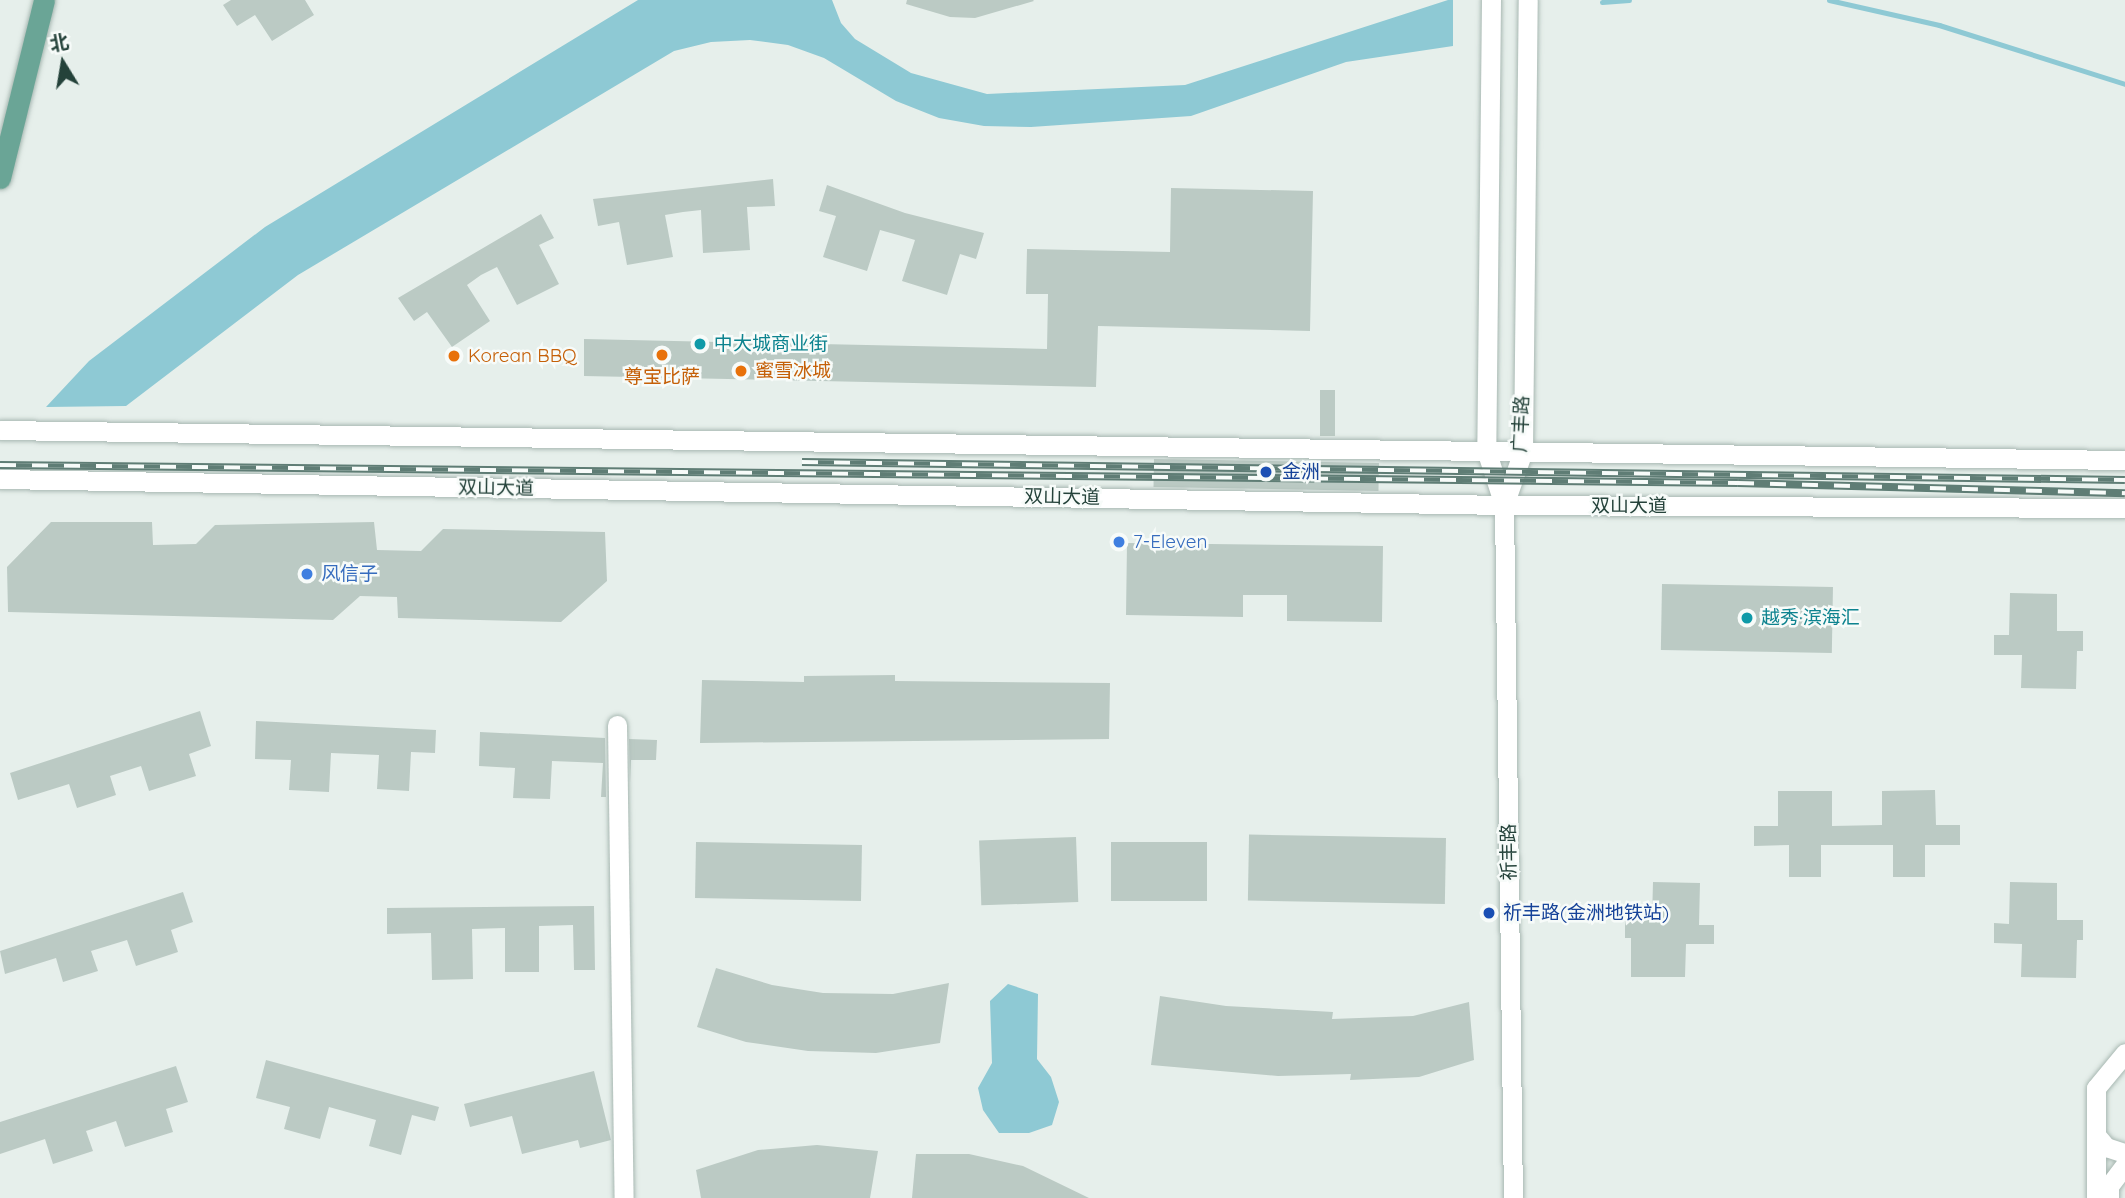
<!DOCTYPE html>
<html>
<head>
<meta charset="utf-8">
<style>
	body { margin:0 }
	#map { position:relative; width:2125px; height:1198px; overflow:hidden; background:#e6efeb; font-family:Quicksand,"Noto Sans SC",sans-serif }
	div>[style] { position:absolute }
	[style*='--x'] { left:calc(var(--x)*1px); top:calc(var(--y)*1px); width:calc(var(--w)*1px); rotate:calc(var(--a)*1deg) }
	.water>* { inset:0; background:#8ec9d4 }
	.stream>* { height:5px; margin:-2.5px; padding:0 2.5px; transform-origin:2.5px; border-radius:2.5px; background:#8ec9d4 }
	.building>* { inset:0; background:#bbcac4; transform-origin:0 0 }
	.roads { filter:drop-shadow(0 0 2px #a8b8b2) drop-shadow(0 0 2px #a8b8b2) }
	.minor>* { height:19px; margin:-9.5px; padding:0 9.5px; transform-origin:9.5px; border-radius:9.5px; background:#fff }
	.major>* { height:21px; margin:-10.5px; padding:0 10.5px; transform-origin:10.5px; border-radius:10.5px; background:#6aa596 }
	.rail>* { height:8px; margin-top:-4px; transform-origin:0; background:repeating-linear-gradient(90deg,#f7fbf9 0 16px,#5f7d75 0 32px); box-sizing:border-box; border-block:2px solid #5f7d75 }
	.dots>* { width:19px; height:19px; translate:-50% -50%; box-sizing:border-box; border:4px solid #f7fbf9; border-radius:50% }
	span { translate:-50% -50%; white-space:nowrap; text-align:center; line-height:1.15; -webkit-text-stroke:5px #f7fbf9; paint-order:stroke }
	.culture-label { font-size:19px; color:#0d838f }
	.left { translate:0 -50%; text-align:left }
	.food-label { font-size:19px; color:#c56008 }
	.street-label { font-size:19px; color:#24423a }
	.transit-label { font-size:19px; color:#164399 }
	.shop-label { font-size:19px; color:#366cbe }
	.north { position:absolute; left:28px; top:28px; width:70px; height:70px; -webkit-text-stroke:5px #f7fbf9; paint-order:stroke; rotate:349deg; font-size:19px; font-weight:700; line-height:28px; text-align:center; color:#24423a }
	.north::after { content:''; display:block; margin:auto; width:24px; height:32px; background:#24423a; clip-path:polygon(50% 0,100% 100%,50% 72%,0 100%) }
</style>
</head>
<body>
<div id="map">
	<div class="water">
		<i style="clip-path:polygon(638px 0,832px 0,841px 23px,855px 39px,911px 73px,987px 94px,1185px 85px,1448px 0,1453px 0,1453px 46px,1346px 62px,1191px 116px,1031px 127px,984px 126px,939px 118px,896px 101px,824px 58px,788px 45px,750px 40px,711px 42px,674px 51px,298px 275px,126px 406px,46px 407px,89px 361px,265px 227px)"></i>
		<i style="clip-path:polygon(1008px 984px,1038px 994px,1037px 1059px,1051px 1077px,1059px 1102px,1052px 1125px,1029px 1133px,999px 1133px,983px 1110px,978px 1088px,992px 1063px,990px 1001px)"></i>
	</div>
	<div class="stream">
		<i style="--x:1829;--y:0;--w:113;--a:12.8"></i>
		<i style="--x:1939;--y:25;--w:195;--a:17.6"></i>
		<i style="--x:1602;--y:2;--w:27;--a:-4"></i>
	</div>
	<div class="building">
		<i style="clip-path:polygon(231px 0,305px 0,314px 15px,272px 41px,255px 15px,237px 26px,223px 5px)"></i>
		<i style="clip-path:polygon(907px 0,1033px 0,1034px 1px,975px 18px,950px 17px,906px 4px)"></i>
		<i style="clip-path:polygon(773px 179px,775px 206px,747px 207px,750px 250px,703px 253px,701px 210px,683px 212px,665px 215px,673px 257px,627px 265px,619px 222px,598px 226px,593px 199px)"></i>
		<i style="clip-path:polygon(827px 185px,905px 213px,984px 233px,976px 259px,960px 254px,947px 295px,902px 281px,915px 240px,898px 235px,880px 230px,867px 271px,823px 257px,836px 216px,819px 211px)"></i>
		<i style="clip-path:polygon(1171px 188px,1313px 191px,1310px 331px,1098px 326px,1096px 387px,584px 376px,584px 339px,1047px 349px,1048px 294px,1026px 294px,1027px 249px,1170px 252px)"></i>
		<i style="clip-path:polygon(541px 214px,554px 238px,539px 245px,559px 284px,517px 305px,497px 267px,481px 275px,467px 285px,490px 321px,452px 347px,427px 312px,414px 321px,398px 298px)"></i>
		<i style="left:1320px;top:390px;width:15px;height:46px"></i>
		<i style="left:1154px;top:459px;width:225px;height:28px;rotate:1deg"></i>
		<i style="clip-path:polygon(51px 522px,152px 522px,153px 545px,196px 544px,215px 525px,374px 522px,377px 550px,421px 551px,443px 529px,605px 532px,607px 581px,561px 622px,398px 618px,397px 597px,360px 596px,333px 620px,8px 612px,7px 567px)"></i>
		<i style="clip-path:polygon(1127px 543px,1383px 546px,1382px 622px,1287px 621px,1287px 595px,1243px 595px,1243px 617px,1126px 615px)"></i>
		<i style="left:1662px;top:584px;width:171px;height:66px;rotate:1deg"></i>
		<i style="clip-path:polygon(2010px 593px,2057px 594px,2057px 631px,2083px 631px,2083px 651px,2077px 651px,2076px 689px,2021px 688px,2022px 655px,1994px 655px,1994px 635px,2009px 635px)"></i>
		<i style="clip-path:polygon(895px 675px,895px 681px,1110px 683px,1109px 739px,700px 743px,702px 680px,804px 682px,804px 676px)"></i>
		<i style="clip-path:polygon(200px 711px,211px 746px,189px 754px,196px 776px,149px 791px,141px 766px,110px 776px,116px 795px,77px 808px,69px 784px,18px 800px,10px 773px)"></i>
		<i style="clip-path:polygon(256px 721px,436px 730px,435px 753px,411px 752px,409px 791px,377px 789px,379px 755px,331px 753px,329px 792px,289px 790px,291px 760px,255px 759px)"></i>
		<i style="clip-path:polygon(480px 732px,605px 738px,606px 797px,601px 797px,603px 763px,552px 761px,550px 799px,513px 798px,515px 768px,479px 766px)"></i>
		<i style="clip-path:polygon(629px 739px,657px 740px,656px 760px,631px 760px,630px 783px)"></i>
		<i style="clip-path:polygon(1935px 790px,1936px 825px,1960px 825px,1960px 845px,1925px 845px,1925px 877px,1893px 877px,1893px 845px,1821px 845px,1821px 877px,1789px 877px,1789px 845px,1754px 846px,1754px 826px,1778px 826px,1778px 791px,1832px 791px,1832px 826px,1882px 825px,1882px 791px)"></i>
		<i style="left:1076px;top:837px;width:65px;height:97px;rotate:88deg"></i>
		<i style="left:1446px;top:838px;width:66px;height:197px;rotate:91deg"></i>
		<i style="left:696px;top:842px;width:166px;height:56px;rotate:1deg"></i>
		<i style="left:1111px;top:842px;width:96px;height:59px"></i>
		<i style="clip-path:polygon(1653px 882px,1700px 883px,1699px 925px,1714px 925px,1714px 944px,1686px 944px,1685px 977px,1631px 977px,1631px 938px,1625px 938px,1625px 919px,1652px 919px)"></i>
		<i style="clip-path:polygon(2010px 882px,2057px 883px,2057px 920px,2083px 920px,2083px 940px,2077px 940px,2076px 978px,2021px 977px,2022px 944px,1994px 943px,1994px 923px,2009px 924px)"></i>
		<i style="clip-path:polygon(183px 892px,193px 922px,171px 930px,178px 952px,136px 966px,127px 940px,91px 951px,98px 971px,63px 982px,56px 958px,5px 974px,0 951px)"></i>
		<i style="clip-path:polygon(594px 906px,595px 970px,574px 970px,573px 925px,539px 926px,539px 972px,505px 972px,505px 928px,472px 929px,473px 979px,432px 980px,431px 933px,387px 934px,387px 908px)"></i>
		<i style="clip-path:polygon(716px 968px,772px 985px,823px 993px,893px 994px,949px 983px,940px 1043px,876px 1053px,808px 1051px,746px 1042px,697px 1027px)"></i>
		<i style="clip-path:polygon(1160px 996px,1226px 1006px,1333px 1012px,1332px 1019px,1413px 1016px,1469px 1002px,1474px 1060px,1419px 1077px,1350px 1080px,1351px 1074px,1278px 1076px,1151px 1065px)"></i>
		<i style="clip-path:polygon(266px 1060px,439px 1107px,435px 1121px,412px 1115px,401px 1155px,369px 1146px,376px 1120px,329px 1107px,320px 1139px,284px 1129px,290px 1107px,256px 1098px)"></i>
		<i style="clip-path:polygon(176px 1066px,188px 1102px,166px 1109px,173px 1132px,125px 1147px,116px 1121px,86px 1131px,93px 1151px,53px 1164px,45px 1139px,0 1154px,0 1122px)"></i>
		<i style="clip-path:polygon(594px 1071px,611px 1140px,580px 1148px,578px 1140px,522px 1154px,512px 1116px,470px 1127px,464px 1104px)"></i>
		<i style="clip-path:polygon(817px 1145px,878px 1151px,870px 1198px,701px 1198px,696px 1170px,758px 1150px)"></i>
		<i style="clip-path:polygon(916px 1154px,969px 1154px,1023px 1166px,1089px 1198px,912px 1198px)"></i>
	</div>
	<div class="roads">
		<div class="minor">
			<i style="--x:1491;--y:0;--w:450;--a:90.6"></i>
			<i style="--x:1486;--y:450;--w:58;--a:71.9"></i>
			<i style="--x:1504;--y:505;--w:693;--a:89.26"></i>
			<i style="--x:0;--y:430;--w:2125;--a:0.81"></i>
			<i style="--x:0;--y:479;--w:1504;--a:0.99"></i>
			<i style="--x:1504;--y:505;--w:621;--a:0.28"></i>
			<i style="--x:1504;--y:505;--w:57;--a:-70.6"></i>
			<i style="--x:1523;--y:451;--w:451;--a:-89.4"></i>
			<i style="--x:617;--y:725;--w:473;--a:89.2"></i>
			<i style="--x:2096;--y:1135;--w:16;--a:50"></i>
			<i style="--x:2106;--y:1147;--w:20;--a:18"></i>
			<i style="--x:2096;--y:1198;--w:110;--a:-90"></i>
			<i style="--x:2096;--y:1088;--w:45;--a:-50.4"></i>
			<i style="--x:2109;--y:1198;--w:12;--a:-90"></i>
			<i style="--x:2109;--y:1186;--w:26;--a:-53"></i>
		</div>
		<div class="major">
			<i style="--x:0;--y:178;--w:183;--a:-76.1"></i>
		</div>
	</div>
	<div class="rail">
		<i style="--x:802;--y:462;--w:1323;--a:0.78"></i>
		<i style="--x:0;--y:465;--w:1738;--a:0.59"></i>
		<i style="--x:1738;--y:483;--w:387;--a:1.5"></i>
	</div>
	<div class="dots">
		<i style="left:700px;top:344px;background:#0f9aa8"></i>
		<i style="left:662px;top:355px;background:#e8710a"></i>
		<i style="left:454px;top:356px;background:#e8710a"></i>
		<i style="left:741px;top:371px;background:#e8710a"></i>
		<i style="left:1266px;top:472px;background:#1a4fb4"></i>
		<i style="left:1119px;top:542px;background:#3f7fe0"></i>
		<i style="left:307px;top:574px;background:#3f7fe0"></i>
		<i style="left:1747px;top:618px;background:#0f9aa8"></i>
		<i style="left:1489px;top:913px;background:#1a4fb4"></i>
	</div>
	<div class="culture-label">
		<span class="left" style="left:714px;top:344px">中大城商业街</span>
		<span class="left" style="left:1761px;top:618px">越秀·滨海汇</span>
	</div>
	<div class="food-label">
		<span class="left" style="left:468px;top:356px">Korean BBQ</span>
		<span class="left" style="left:755px;top:371px">蜜雪冰城</span>
		<span style="left:662px;top:377px">尊宝比萨</span>
	</div>
	<div class="street-label">
		<span style="left:1521px;top:424px;rotate:-87deg">广丰路</span>
		<span style="left:496px;top:488px;rotate:1deg">双山大道</span>
		<span style="left:1062px;top:497px;rotate:1deg">双山大道</span>
		<span style="left:1629px;top:506px">双山大道</span>
		<span style="left:1509px;top:852px;rotate:-91deg">祈丰路</span>
	</div>
	<div class="transit-label">
		<span class="left" style="left:1282px;top:472px">金洲</span>
		<span class="left" style="left:1503px;top:913px">祈丰路(金洲地铁站)</span>
	</div>
	<div class="shop-label">
		<span class="left" style="left:1133px;top:542px">7-Eleven</span>
		<span class="left" style="left:321px;top:574px">风信子</span>
	</div>
	<div class="north">北</div>
</div>
</body>
</html>
